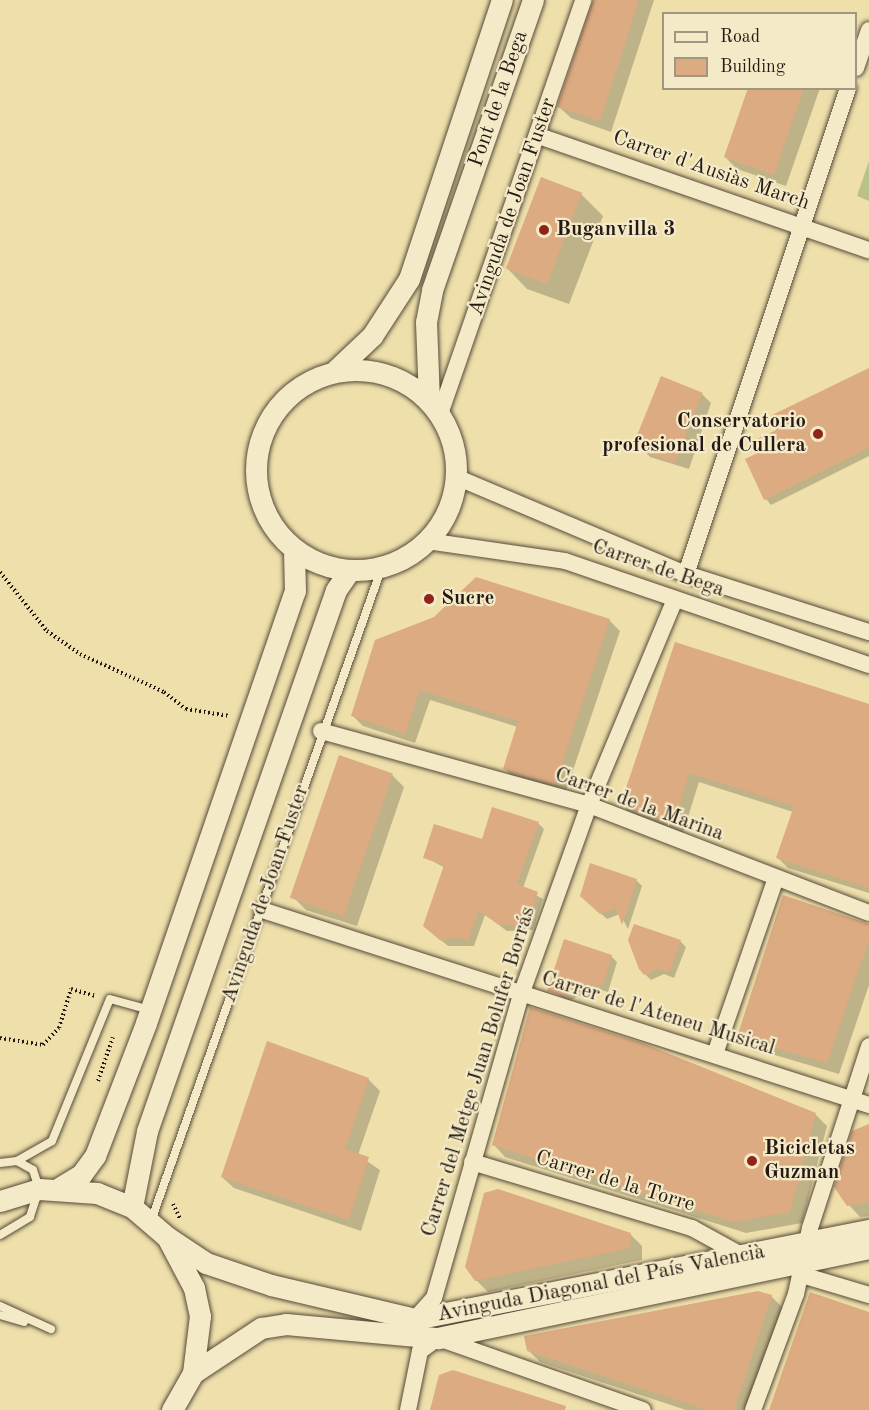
<!DOCTYPE html>
<html>
<head>
<meta charset="utf-8">
<style>
	body { margin:0 }
	#map { position:relative; width:869px; height:1410px; overflow:hidden; background:#eedfab; font-family:"Old Standard TT",serif }
	div>[style] { position:absolute }
	[style*='--x'] { left:calc(var(--x)*1px); top:calc(var(--y)*1px); width:calc(var(--w)*1px); rotate:calc(var(--a)*1deg) }
	.green>* { inset:0; background:#b9c289 }
	.shadow>* { inset:0; background:#0003 }
	.building>* { inset:0; background:#dcab81; transform-origin:0 0 }
	.path>* { height:4px; margin-top:-2px; transform-origin:0; background:repeating-linear-gradient(90deg,#241913 0 1.5px,transparent 0 4.5px) }
	.roads { filter:drop-shadow(0 0 2px #564a39) drop-shadow(0 0 2px #564a39) }
	.service>* { height:8px; margin:-4px; padding:0 4px; transform-origin:4px; border-radius:4px; background:#f4eac8 }
	.minor>* { height:16px; margin:-8px; padding:0 8px; transform-origin:8px; border-radius:8px; background:#f4eac8 }
	.tertiary>* { height:21px; margin:-10.5px; padding:0 10.5px; transform-origin:10.5px; border-radius:10.5px; background:#f4eac8 }
	.tertiary>.ring { margin:-10.5px; padding:0; box-sizing:content-box; background:none; border:21px solid #f4eac8; border-radius:50% }
	.dots>* { width:16px; height:16px; translate:-50% -50%; box-sizing:border-box; border:3px solid #f4eac8; border-radius:50% }
	span { translate:-50% -50%; white-space:nowrap; text-align:center; line-height:1.15; -webkit-text-stroke:4.5px #f4eac8; paint-order:stroke }
	.street-label { font-size:21px; color:#241913 }
	.poi-label { font-size:21px; color:#241913; font-weight:700 }
	.left { translate:0 -50%; text-align:left }
	.right { translate:-100% -50%; text-align:right }
	.legend { position:absolute; left:662px; top:12px; width:195px; height:78px; box-sizing:border-box; background:#f4eac8; border:2px solid #a19680; margin:0; padding:8px 10px; list-style:none; font-size:18px; color:#241913 }
	.legend li { display:flex; align-items:center; gap:12px; height:30px }
	.legend b { width:30px; border:2px solid #a19680 }
</style>
</head>
<body>
<div id="map">
	<div class="green">
		<i style="clip-path:polygon(869px 161px,869px 201px,857px 196px)"></i>
	</div>
	<div class="shadow">
		<i style="clip-path:polygon(594px 0,654px 0,611px 132px,571px 118px,559px 107px)"></i>
		<i style="clip-path:polygon(749px 88px,820px 88px,786px 186px,737px 169px,725px 157px)"></i>
		<i style="clip-path:polygon(581px 194px,603px 216px,569px 304px,527px 289px,506px 267px)"></i>
		<i style="clip-path:polygon(869px 369px,869px 456px,771px 505px,766px 499px,766px 451px,778px 431px)"></i>
		<i style="clip-path:polygon(702px 394px,711px 403px,689px 469px,650px 457px,642px 448px)"></i>
		<i style="clip-path:polygon(476px 579px,610px 621px,620px 631px,565px 794px,515px 779px,505px 769px,518px 727px,430px 700px,415px 743px,363px 726px,353px 716px)"></i>
		<i style="clip-path:polygon(676px 644px,869px 705px,869px 893px,788px 868px,778px 858px,793px 812px,699px 782px,683px 833px,632px 815px,622px 805px)"></i>
		<i style="clip-path:polygon(392px 775px,404px 787px,357px 926px,306px 910px,294px 898px)"></i>
		<i style="clip-path:polygon(538px 823px,544px 829px,523px 888px,543px 899px,533px 930px,507px 931px,485px 915px,474px 946px,448px 946px,430px 931px,445px 868px,425px 857px)"></i>
		<i style="clip-path:polygon(636px 880px,642px 886px,628px 929px,620px 914px,607px 919px,588px 902px)"></i>
		<i style="clip-path:polygon(869px 926px,869px 985px,839px 1074px,751px 1048px,739px 1036px)"></i>
		<i style="clip-path:polygon(680px 941px,686px 947px,674px 978px,664px 974px,651px 980px,645px 974px)"></i>
		<i style="clip-path:polygon(611px 956px,617px 962px,608px 992px,595px 988px,569px 1001px,549px 990px)"></i>
		<i style="clip-path:polygon(368px 1079px,380px 1091px,358px 1155px,380px 1170px,361px 1231px,234px 1188px,222px 1177px)"></i>
		<i style="clip-path:polygon(815px 1114px,827px 1126px,802px 1223px,746px 1233px,505px 1157px,494px 1145px)"></i>
		<i style="clip-path:polygon(869px 1128px,869px 1216px,860px 1217px,849px 1205px)"></i>
		<i style="clip-path:polygon(630px 1234px,642px 1246px,642px 1260px,488px 1292px,476px 1280px)"></i>
		<i style="clip-path:polygon(771px 1296px,783px 1308px,749px 1410px,686px 1410px,540px 1362px,528px 1350px)"></i>
	</div>
	<div class="building">
		<i style="clip-path:polygon(593px 0,639px 0,600px 121px,557px 107px)"></i>
		<i style="clip-path:polygon(748px 88px,804px 88px,774px 175px,724px 157px)"></i>
		<i style="left:541px;top:177px;width:44px;height:98px;rotate:21deg"></i>
		<i style="clip-path:polygon(869px 368px,869px 448px,764px 500px,745px 459px,764px 450px,757px 439px,776px 430px,770px 416px)"></i>
		<i style="left:661px;top:376px;width:45px;height:76px;rotate:22deg"></i>
		<i style="clip-path:polygon(476px 577px,610px 619px,555px 785px,503px 769px,518px 721px,420px 690px,405px 734px,351px 716px,375px 640px,434px 617px)"></i>
		<i style="clip-path:polygon(675px 642px,869px 704px,869px 888px,776px 858px,794px 806px,689px 773px,674px 824px,620px 806px)"></i>
		<i style="left:339px;top:755px;width:57px;height:151px;rotate:19deg"></i>
		<i style="clip-path:polygon(492px 807px,539px 822px,517px 884px,538px 892px,527px 925px,500px 925px,479px 911px,468px 941px,455px 937px,441px 941px,423px 926px,444px 865px,423px 858px,434px 824px,482px 839px)"></i>
		<i style="clip-path:polygon(590px 863px,637px 879px,622px 925px,616px 908px,600px 914px,580px 896px)"></i>
		<i style="clip-path:polygon(783px 895px,869px 924px,869px 940px,827px 1063px,737px 1037px)"></i>
		<i style="clip-path:polygon(634px 924px,681px 940px,669px 973px,658px 969px,644px 975px,639px 969px,628px 940px)"></i>
		<i style="clip-path:polygon(564px 939px,612px 955px,602px 987px,589px 983px,562px 995px,547px 991px)"></i>
		<i style="clip-path:polygon(530px 1007px,645px 1044px,816px 1113px,790px 1212px,733px 1222px,492px 1145px)"></i>
		<i style="clip-path:polygon(267px 1041px,369px 1078px,345px 1149px,369px 1157px,349px 1220px,221px 1177px)"></i>
		<i style="clip-path:polygon(869px 1124px,869px 1202px,847px 1206px,834px 1187px,852px 1131px)"></i>
		<i style="clip-path:polygon(498px 1189px,631px 1233px,630px 1248px,475px 1281px,465px 1267px,484px 1193px)"></i>
		<i style="clip-path:polygon(758px 1291px,772px 1295px,734px 1410px,707px 1410px,527px 1351px,524px 1336px)"></i>
		<i style="clip-path:polygon(810px 1292px,869px 1312px,869px 1410px,769px 1410px)"></i>
		<i style="clip-path:polygon(453px 1370px,566px 1406px,565px 1410px,430px 1410px,439px 1375px)"></i>
	</div>
	<div class="path">
		<i style="--x:0;--y:572;--w:75;--a:51.5"></i>
		<i style="--x:47;--y:631;--w:40;--a:34.9"></i>
		<i style="--x:80;--y:654;--w:92;--a:24.3"></i>
		<i style="--x:164;--y:692;--w:28;--a:38"></i>
		<i style="--x:186;--y:709;--w:44;--a:9.2"></i>
		<i style="--x:0;--y:1038;--w:44;--a:9.2"></i>
		<i style="--x:43;--y:1045;--w:23;--a:-47"></i>
		<i style="--x:59;--y:1028;--w:41;--a:-72.9"></i>
		<i style="--x:71;--y:989;--w:26;--a:16"></i>
		<i style="--x:98;--y:1081;--w:46;--a:-71.2"></i>
		<i style="--x:173;--y:1204;--w:17;--a:65"></i>
	</div>
	<div class="roads">
		<div class="service">
			<i style="--x:17;--y:1161;--w:40;--a:-29.7"></i>
			<i style="--x:52;--y:1141;--w:153;--a:-67.8"></i>
			<i style="--x:110;--y:999;--w:41;--a:15.4"></i>
			<i style="--x:0;--y:1163;--w:17;--a:-7"></i>
			<i style="--x:17;--y:1161;--w:18;--a:29"></i>
			<i style="--x:33;--y:1170;--w:20;--a:72"></i>
			<i style="--x:39;--y:1189;--w:29;--a:108"></i>
			<i style="--x:30;--y:1217;--w:35;--a:149"></i>
			<i style="--x:151;--y:1221;--w:694;--a:-70.55"></i>
			<i style="--x:0;--y:1306;--w:56;--a:24.3"></i>
			<i style="--x:0;--y:1315;--w:25;--a:16"></i>
		</div>
		<div class="minor">
			<i style="--x:856;--y:68;--w:40;--a:-71.1"></i>
			<i style="--x:539;--y:136;--w:349;--a:19.1"></i>
			<i style="--x:440;--y:414;--w:438;--a:-70.9"></i>
			<i style="--x:456;--y:477;--w:250;--a:22.9"></i>
			<i style="--x:686;--y:574;--w:192;--a:17.6"></i>
			<i style="--x:427;--y:541;--w:139;--a:8.2"></i>
			<i style="--x:565;--y:561;--w:321;--a:18.9"></i>
			<i style="--x:686;--y:574;--w:512;--a:-71.57"></i>
			<i style="--x:321;--y:731;--w:278;--a:15.4"></i>
			<i style="--x:589;--y:805;--w:300;--a:21.1"></i>
			<i style="--x:262;--y:910;--w:638;--a:17.81"></i>
			<i style="--x:715;--y:1054;--w:183;--a:-70.9"></i>
			<i style="--x:472;--y:1162;--w:230;--a:16.7"></i>
			<i style="--x:692;--y:1228;--w:56;--a:28.9"></i>
			<i style="--x:802;--y:1275;--w:70;--a:16.6"></i>
			<i style="--x:415;--y:1319;--w:28;--a:-48"></i>
			<i style="--x:434;--y:1298;--w:315;--a:-74"></i>
			<i style="--x:521;--y:995;--w:202;--a:-70.3"></i>
			<i style="--x:589;--y:805;--w:223;--a:-67.3"></i>
			<i style="--x:408;--y:1410;--w:60;--a:-78.5"></i>
			<i style="--x:420;--y:1351;--w:22;--a:-36"></i>
			<i style="--x:438;--y:1338;--w:217;--a:19.4"></i>
			<i style="--x:753;--y:1410;--w:124;--a:-69.7"></i>
			<i style="--x:796;--y:1294;--w:67;--a:-78"></i>
			<i style="--x:810;--y:1228;--w:191;--a:-72"></i>
		</div>
		<div class="tertiary">
			<i class="ring" style="left:256px;top:370px;width:179px;height:179px"></i>
			<i style="--x:336;--y:370;--w:50;--a:-43.4"></i>
			<i style="--x:372;--y:336;--w:68;--a:-57"></i>
			<i style="--x:409;--y:279;--w:294;--a:-71.6"></i>
			<i style="--x:429;--y:400;--w:78;--a:-92.2"></i>
			<i style="--x:426;--y:322;--w:33;--a:-79"></i>
			<i style="--x:432;--y:290;--w:307;--a:-70.8"></i>
			<i style="--x:59;--y:1188;--w:26;--a:-31"></i>
			<i style="--x:81;--y:1175;--w:24;--a:-54"></i>
			<i style="--x:95;--y:1156;--w:142;--a:-69"></i>
			<i style="--x:146;--y:1023;--w:457;--a:-71"></i>
			<i style="--x:295;--y:591;--w:42;--a:-91.4"></i>
			<i style="--x:0;--y:1201;--w:41;--a:-17.1"></i>
			<i style="--x:39;--y:1189;--w:58;--a:3.9"></i>
			<i style="--x:97;--y:1193;--w:38;--a:22"></i>
			<i style="--x:132;--y:1207;--w:46;--a:40.6"></i>
			<i style="--x:167;--y:1237;--w:58;--a:62.1"></i>
			<i style="--x:194;--y:1288;--w:29;--a:78"></i>
			<i style="--x:200;--y:1316;--w:57;--a:97"></i>
			<i style="--x:193;--y:1373;--w:43;--a:119.6"></i>
			<i style="--x:132;--y:1207;--w:77;--a:-78.8"></i>
			<i style="--x:147;--y:1131;--w:573;--a:-70.74"></i>
			<i style="--x:336;--y:590;--w:24;--a:-55"></i>
			<i style="--x:167;--y:1237;--w:47;--a:33.7"></i>
			<i style="--x:206;--y:1263;--w:69;--a:18.7"></i>
			<i style="--x:271;--y:1285;--w:148;--a:13.3"></i>
			<i style="--x:415;--y:1319;--w:463;--a:-11.1"></i>
			<i style="--x:193;--y:1373;--w:82;--a:-33.5"></i>
			<i style="--x:261;--y:1328;--w:25;--a:-9"></i>
			<i style="--x:286;--y:1324;--w:153;--a:5.3"></i>
			<i style="--x:438;--y:1338;--w:440;--a:-11.8"></i>
		</div>
	</div>
	<div class="dots">
		<i style="left:544px;top:230px;background:#8f2418"></i>
		<i style="left:818px;top:434px;background:#8f2418"></i>
		<i style="left:429px;top:599px;background:#8f2418"></i>
		<i style="left:752px;top:1161px;background:#8f2418"></i>
	</div>
	<div class="street-label">
		<span style="left:499px;top:99px;rotate:-71deg">Pont de la Bega</span>
		<span style="left:711px;top:171px;rotate:19deg">Carrer d'Ausiàs March</span>
		<span style="left:513px;top:207px;rotate:-71deg">Avinguda de Joan Fuster</span>
		<span style="left:658px;top:569px;rotate:19deg">Carrer de Bega</span>
		<span style="left:639px;top:805px;rotate:20deg">Carrer de la Marina</span>
		<span style="left:266px;top:894px;rotate:-71deg">Avinguda de Joan Fuster</span>
		<span style="left:658px;top:1014px;rotate:17deg">Carrer de l'Ateneu Musical</span>
		<span style="left:479px;top:1072px;rotate:-73deg">Carrer del Metge Juan Bolufer Borrás</span>
		<span style="left:615px;top:1182px;rotate:17deg">Carrer de la Torre</span>
		<span style="left:601px;top:1284px;rotate:-11deg">Avinguda Diagonal del País Valencià</span>
	</div>
	<div class="poi-label">
		<span class="left" style="left:556px;top:230px">Buganvilla 3</span>
		<span class="right" style="left:806px;top:434px">Conservatorio<br>profesional de Cullera</span>
		<span class="left" style="left:441px;top:599px">Sucre</span>
		<span class="left" style="left:764px;top:1161px">Bicicletas<br>Guzman</span>
	</div>
	<ul class="legend">
	<li><b style="height:8px;background:#f4eac8"></b>Road</li>
	<li><b style="height:16px;background:#dcab81"></b>Building</li>
	</ul>
</div>
</body>
</html>
